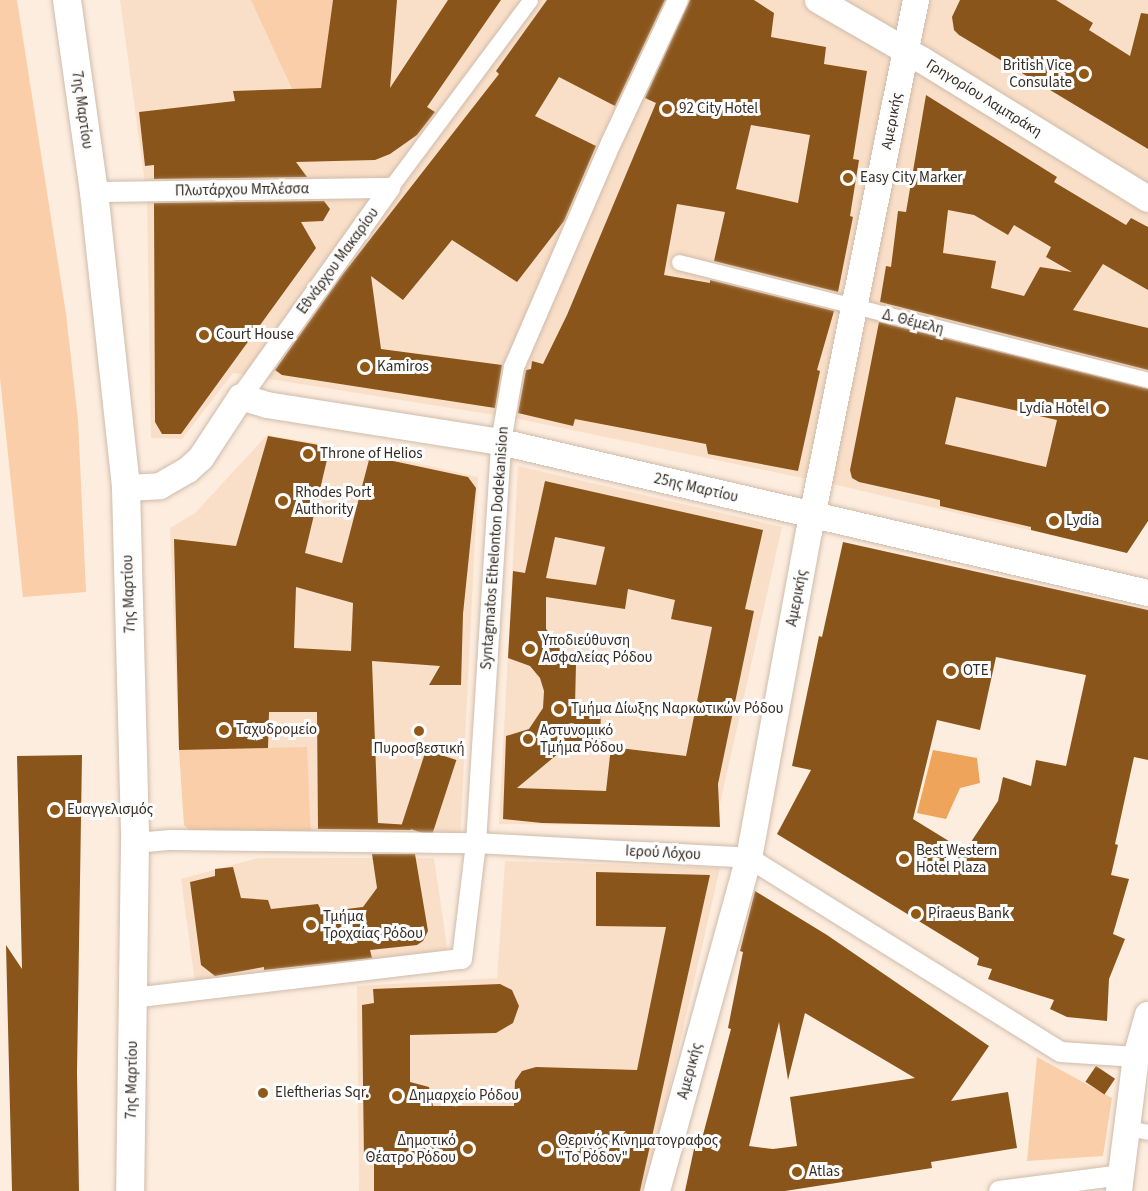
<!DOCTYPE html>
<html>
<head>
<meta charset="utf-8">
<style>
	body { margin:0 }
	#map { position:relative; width:1148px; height:1191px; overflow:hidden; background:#fdedde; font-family:"Source Sans 3",sans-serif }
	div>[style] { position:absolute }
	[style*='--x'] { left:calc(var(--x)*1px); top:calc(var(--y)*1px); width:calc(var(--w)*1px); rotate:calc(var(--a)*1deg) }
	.built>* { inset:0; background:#fadfc8 }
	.green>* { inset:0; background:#f9cea8 }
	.water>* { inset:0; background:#eea45b }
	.building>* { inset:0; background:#8a551b; transform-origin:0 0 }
	.roads { filter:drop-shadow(0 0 2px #cfbbaa) drop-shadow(0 0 2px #cfbbaa) }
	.pedestrian>* { height:15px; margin:-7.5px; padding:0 7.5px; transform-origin:7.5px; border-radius:7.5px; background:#fff }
	.minor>* { height:20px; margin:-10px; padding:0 10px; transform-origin:10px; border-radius:10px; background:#fff }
	.tertiary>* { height:26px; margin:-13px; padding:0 13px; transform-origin:13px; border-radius:13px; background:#fff }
	.secondary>* { height:28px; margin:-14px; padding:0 14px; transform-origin:14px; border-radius:14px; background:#fff }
	.dots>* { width:16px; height:16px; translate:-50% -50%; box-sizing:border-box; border:3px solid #fdfdfd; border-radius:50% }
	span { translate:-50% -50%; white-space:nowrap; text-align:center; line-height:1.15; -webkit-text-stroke:6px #fdfdfd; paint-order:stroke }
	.poi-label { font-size:15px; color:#332b24 }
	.right { translate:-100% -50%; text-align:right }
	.left { translate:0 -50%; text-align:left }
	.street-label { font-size:15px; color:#332b24 }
</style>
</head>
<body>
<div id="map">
	<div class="built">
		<i style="clip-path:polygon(120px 0,1148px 0,1148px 521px,1127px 553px,841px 486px,519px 419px,233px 373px,182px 439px,151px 438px,147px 198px)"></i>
		<i style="clip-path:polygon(267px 435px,353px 449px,478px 477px,460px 844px,311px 841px,179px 750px,170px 528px,195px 513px)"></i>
		<i style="clip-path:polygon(518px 466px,782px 527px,715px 826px,499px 824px)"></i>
		<i style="clip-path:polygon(258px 858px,434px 858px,448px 953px,195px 983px,181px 879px)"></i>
		<i style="clip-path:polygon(505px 861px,720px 868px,646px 1191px,359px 1191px,357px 986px,497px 978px)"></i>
	</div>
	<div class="green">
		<i style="clip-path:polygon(0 0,17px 0,66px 314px,78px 420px,86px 592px,23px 597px,0 378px)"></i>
		<i style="clip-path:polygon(251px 0,333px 0,321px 88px,292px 89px)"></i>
		<i style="clip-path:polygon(307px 747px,311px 841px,200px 841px,184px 825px,179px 750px)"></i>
		<i style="clip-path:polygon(1037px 1057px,1112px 1098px,1103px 1156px,1027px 1161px)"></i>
	</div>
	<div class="water">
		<i style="clip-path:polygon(933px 750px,977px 758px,980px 783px,960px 788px,946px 819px,917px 813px)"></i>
	</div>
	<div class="building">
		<i style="clip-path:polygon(333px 0,397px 0,390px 88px,448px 0,501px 0,427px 107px,435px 112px,417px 135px,390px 154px,375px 160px,296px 162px,307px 177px,154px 179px,154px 165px,145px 166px,139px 112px,235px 101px,233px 91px,321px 88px)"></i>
		<i style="clip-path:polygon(547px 0,665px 0,615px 106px,559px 77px,535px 116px,596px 146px,564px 221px,517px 282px,452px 240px,403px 300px,371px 276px,381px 349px,502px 365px,495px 408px,282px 375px,275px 370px,343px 274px,499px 74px,496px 71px)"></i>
		<i style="clip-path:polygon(evenodd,690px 0,754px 0,774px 13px,771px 37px,826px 47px,824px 64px,867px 71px,853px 159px,859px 160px,850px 216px,853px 217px,838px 292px,714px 261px,725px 212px,677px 204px,664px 275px,710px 283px,710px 280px,834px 311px,817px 370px,820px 371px,798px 471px,708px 454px,706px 444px,575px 419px,573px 426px,518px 413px,526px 370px,531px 369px,532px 361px,543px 364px,567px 315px,656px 103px,645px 98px,690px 0,751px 125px,810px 135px,798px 203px,736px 189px,751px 125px)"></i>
		<i style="clip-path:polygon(960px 0,1056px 0,1093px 23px,1089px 30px,1130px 56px,1141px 13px,1148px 14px,1148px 149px,959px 35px,954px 30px,952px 17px)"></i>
		<i style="clip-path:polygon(evenodd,926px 95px,1057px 177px,1054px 182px,1126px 225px,1131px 218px,1148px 227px,1148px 290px,1103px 264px,1073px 310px,1148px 328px,1148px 370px,880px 302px,886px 266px,891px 267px,898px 211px,906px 212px,926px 95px,948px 210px,974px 215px,1008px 235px,1014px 225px,1051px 247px,1046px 257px,1072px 272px,1040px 267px,1024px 296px,991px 288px,996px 261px,943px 253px,948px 210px)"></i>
		<i style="clip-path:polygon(324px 201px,330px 209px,323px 221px,301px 222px,316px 248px,181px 434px,162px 434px,155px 422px,154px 203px)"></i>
		<i style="clip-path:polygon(evenodd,879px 322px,1148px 389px,1148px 521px,1127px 553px,1031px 530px,1031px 527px,940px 506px,940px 500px,859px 482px,852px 478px,850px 470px,879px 322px,956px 397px,1057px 420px,1046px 467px,945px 444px,956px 397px)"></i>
		<i style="clip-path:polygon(evenodd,268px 436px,330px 447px,305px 553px,342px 563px,370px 456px,468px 477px,476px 488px,463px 614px,461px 685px,429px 685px,440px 666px,372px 661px,378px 823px,410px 825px,411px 830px,318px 829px,317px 712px,269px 712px,268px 748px,179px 750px,174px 539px,236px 546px,268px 436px,296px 587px,353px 603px,351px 651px,294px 648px,296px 587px)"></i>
		<i style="clip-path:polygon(evenodd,545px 481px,763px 530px,745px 609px,754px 611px,718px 784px,720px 827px,542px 823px,503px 819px,506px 736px,529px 729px,543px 708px,544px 691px,540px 678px,530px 666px,508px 658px,513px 571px,525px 573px,545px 481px,555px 537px,605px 547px,596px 585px,546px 578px,555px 537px,545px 481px,628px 589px,675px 600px,671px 619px,712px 627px,686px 756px,611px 747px,606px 791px,517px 788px,566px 747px,600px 748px,601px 706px,575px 706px,576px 664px,546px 629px,546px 597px,625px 609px,628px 589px)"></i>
		<i style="clip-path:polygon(evenodd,843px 542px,1148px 610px,1148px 760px,1134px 757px,1115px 844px,1118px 845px,1111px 875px,1129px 879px,1113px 934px,1125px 939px,1109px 979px,1107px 1021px,1067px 1017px,1050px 1009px,1054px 1000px,988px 979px,992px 969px,977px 965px,979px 958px,777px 834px,811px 770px,792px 766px,819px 636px,822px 637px,843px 542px,996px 657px,1086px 675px,1066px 766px,1036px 760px,1031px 786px,1003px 777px,998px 801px,965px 851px,913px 819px,937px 720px,980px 730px,996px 657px)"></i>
		<i style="left:426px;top:750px;width:32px;height:80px;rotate:18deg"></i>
		<i style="clip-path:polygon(82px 755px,77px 1073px,79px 1191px,12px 1191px,6px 945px,22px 969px,17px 756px)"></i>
		<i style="clip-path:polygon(372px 854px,415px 854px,428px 931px,423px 941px,417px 945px,370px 950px,372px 958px,264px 970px,264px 967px,215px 976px,201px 965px,190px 882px,215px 876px,215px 869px,233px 867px,241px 898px,268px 900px,271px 909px,318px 904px,322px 912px,363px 907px,377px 888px)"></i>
		<i style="clip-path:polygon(596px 872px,710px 875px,640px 1191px,374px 1191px,374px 1160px,364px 1161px,362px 1005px,374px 1003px,373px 989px,500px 984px,512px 990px,519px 1006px,513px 1023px,496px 1033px,410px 1035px,410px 1082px,429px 1087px,433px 1106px,514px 1106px,515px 1081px,522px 1071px,536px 1067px,637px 1070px,666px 927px,596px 926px)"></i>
		<i style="clip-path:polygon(evenodd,755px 891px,827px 935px,989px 1046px,951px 1101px,1008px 1092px,1017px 1148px,931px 1162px,932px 1168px,785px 1191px,685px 1191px,694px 1149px,699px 1150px,731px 1029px,728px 1028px,743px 952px,740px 951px,755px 891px,805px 1013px,915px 1078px,790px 1097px,797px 1146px,773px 1149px,749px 1146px,779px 1022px,788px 1080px,805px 1013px)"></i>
		<i style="left:1096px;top:1066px;width:23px;height:19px;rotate:34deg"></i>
	</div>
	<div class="roads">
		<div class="pedestrian">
			<i style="--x:390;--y:188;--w:234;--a:-53.3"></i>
			<i style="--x:679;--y:262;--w:484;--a:14.1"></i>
			<i style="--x:1128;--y:1128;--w:20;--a:11"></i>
		</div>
		<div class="minor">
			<i style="--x:94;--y:192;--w:296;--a:-0.8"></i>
			<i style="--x:241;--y:397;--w:257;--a:-54.5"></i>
			<i style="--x:135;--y:843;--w:36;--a:-5"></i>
			<i style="--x:171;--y:840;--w:305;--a:0.6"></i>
			<i style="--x:476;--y:843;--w:273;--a:3.1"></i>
			<i style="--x:749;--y:858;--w:367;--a:31.9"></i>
			<i style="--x:1061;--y:1052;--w:75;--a:3.8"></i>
			<i style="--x:133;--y:998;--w:331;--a:-6.8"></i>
			<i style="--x:462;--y:959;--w:117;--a:-83.1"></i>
			<i style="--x:476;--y:843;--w:402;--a:-86.4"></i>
			<i style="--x:501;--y:442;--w:76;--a:-80.2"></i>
			<i style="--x:514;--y:367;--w:244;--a:-66.6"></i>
			<i style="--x:611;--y:143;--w:158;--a:-64.9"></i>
			<i style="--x:999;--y:1191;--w:124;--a:-7.4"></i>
		</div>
		<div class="tertiary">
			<i style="--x:818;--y:0;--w:120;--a:30"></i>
			<i style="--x:922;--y:60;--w:265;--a:31.6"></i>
			<i style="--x:126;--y:488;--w:34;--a:-3"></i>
			<i style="--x:160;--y:486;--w:32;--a:-30"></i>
			<i style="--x:188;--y:470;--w:18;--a:-43"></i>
			<i style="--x:201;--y:458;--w:73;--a:-56.7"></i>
			<i style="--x:241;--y:397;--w:27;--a:17"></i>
			<i style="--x:267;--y:405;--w:237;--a:9"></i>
			<i style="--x:501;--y:442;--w:664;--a:13.14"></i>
			<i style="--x:657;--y:1191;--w:345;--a:-74.6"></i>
			<i style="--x:749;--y:858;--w:331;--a:-79.6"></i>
			<i style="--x:809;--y:532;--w:543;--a:-78.63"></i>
			<i style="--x:1119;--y:1191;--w:135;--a:-82.8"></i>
			<i style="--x:1136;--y:1057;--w:44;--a:-74.1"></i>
		</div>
		<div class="secondary">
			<i style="--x:67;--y:0;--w:194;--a:82"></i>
			<i style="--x:94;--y:192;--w:298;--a:83.8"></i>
			<i style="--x:126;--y:488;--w:355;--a:88.5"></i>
			<i style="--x:135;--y:843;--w:348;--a:90.8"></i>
		</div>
	</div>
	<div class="dots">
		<i style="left:1084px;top:74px;background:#925815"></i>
		<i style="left:667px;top:109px;background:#925815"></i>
		<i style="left:848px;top:178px;background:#925815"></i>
		<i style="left:204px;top:335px;background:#925815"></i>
		<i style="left:365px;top:367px;background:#925815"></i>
		<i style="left:1101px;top:409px;background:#925815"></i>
		<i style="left:308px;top:454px;background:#925815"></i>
		<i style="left:283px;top:501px;background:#925815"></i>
		<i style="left:1054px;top:521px;background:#925815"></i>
		<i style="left:530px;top:649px;background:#925815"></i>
		<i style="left:951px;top:671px;background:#925815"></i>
		<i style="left:559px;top:709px;background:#925815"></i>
		<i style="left:224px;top:730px;background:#925815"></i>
		<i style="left:419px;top:731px;background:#925815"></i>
		<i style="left:528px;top:739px;background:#925815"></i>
		<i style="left:55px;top:810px;background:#925815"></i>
		<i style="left:904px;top:859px;background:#925815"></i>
		<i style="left:916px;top:914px;background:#925815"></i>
		<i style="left:311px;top:925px;background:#925815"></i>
		<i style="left:263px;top:1093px;background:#925815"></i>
		<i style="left:397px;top:1096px;background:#925815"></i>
		<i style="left:468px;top:1149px;background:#925815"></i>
		<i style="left:546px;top:1149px;background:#925815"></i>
		<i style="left:797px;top:1172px;background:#925815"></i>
	</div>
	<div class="poi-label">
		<span class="right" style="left:1072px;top:74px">British Vice<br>Consulate</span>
		<span class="left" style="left:679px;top:109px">92 City Hotel</span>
		<span class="left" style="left:860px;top:178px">Easy City Marker</span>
		<span class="left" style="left:216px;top:335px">Court House</span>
		<span class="left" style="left:377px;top:367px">Kamiros</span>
		<span class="right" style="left:1089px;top:409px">Lydia Hotel</span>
		<span class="left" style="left:320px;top:454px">Throne of Helios</span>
		<span class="left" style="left:295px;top:501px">Rhodes Port<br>Authority</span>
		<span class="left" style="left:1066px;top:521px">Lydia</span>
		<span class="left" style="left:542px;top:649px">Υποδιεύθυνση<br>Ασφαλείας Ρόδου</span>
		<span class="left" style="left:963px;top:671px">OTE</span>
		<span class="left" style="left:571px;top:709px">Τμήμα Δίωξης Ναρκωτικών Ρόδου</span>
		<span class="left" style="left:236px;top:730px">Ταχυδρομείο</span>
		<span class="left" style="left:540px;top:739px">Αστυνομικό<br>Τμήμα Ρόδου</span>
		<span style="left:419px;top:749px">Πυροσβεστική</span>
		<span class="left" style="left:67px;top:810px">Ευαγγελισμός</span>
		<span class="left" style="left:916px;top:859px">Best Western<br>Hotel Plaza</span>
		<span class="left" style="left:928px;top:914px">Piraeus Bank</span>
		<span class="left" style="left:323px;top:925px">Τμήμα<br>Τροχαίας Ρόδου</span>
		<span class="left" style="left:275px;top:1093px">Eleftherias Sqr.</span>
		<span class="left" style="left:409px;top:1096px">Δημαρχείο Ρόδου</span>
		<span class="right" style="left:456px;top:1149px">Δημοτικό<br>Θέατρο Ρόδου</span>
		<span class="left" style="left:558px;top:1149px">Θερινός Κινηματογραφος<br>"Το Ρόδον"</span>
		<span class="left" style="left:809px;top:1172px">Atlas</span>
	</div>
	<div class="street-label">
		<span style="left:984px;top:98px;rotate:32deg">Γρηγορίου Λαμπράκη</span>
		<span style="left:82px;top:110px;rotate:82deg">7ης Μαρτίου</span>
		<span style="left:892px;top:121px;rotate:-79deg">Αμερικής</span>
		<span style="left:242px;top:190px;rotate:-1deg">Πλωτάρχου Μπλέσσα</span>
		<span style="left:338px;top:261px;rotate:-54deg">Εθνάρχου Μακαρίου</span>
		<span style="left:913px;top:322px;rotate:14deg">Δ. Θέμελη</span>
		<span style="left:696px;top:488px;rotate:13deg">25ης Μαρτίου</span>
		<span style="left:495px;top:548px;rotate:-86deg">Syntagmatos Ethelonton Dodekanision</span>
		<span style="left:129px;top:594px;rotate:-92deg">7ης Μαρτίου</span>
		<span style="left:797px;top:598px;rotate:-79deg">Αμερικής</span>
		<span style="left:663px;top:853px;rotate:3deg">Ιερού Λόχου</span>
		<span style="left:690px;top:1071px;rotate:-75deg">Αμερικής</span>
		<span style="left:132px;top:1080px;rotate:-89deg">7ης Μαρτίου</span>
	</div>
</div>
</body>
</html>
